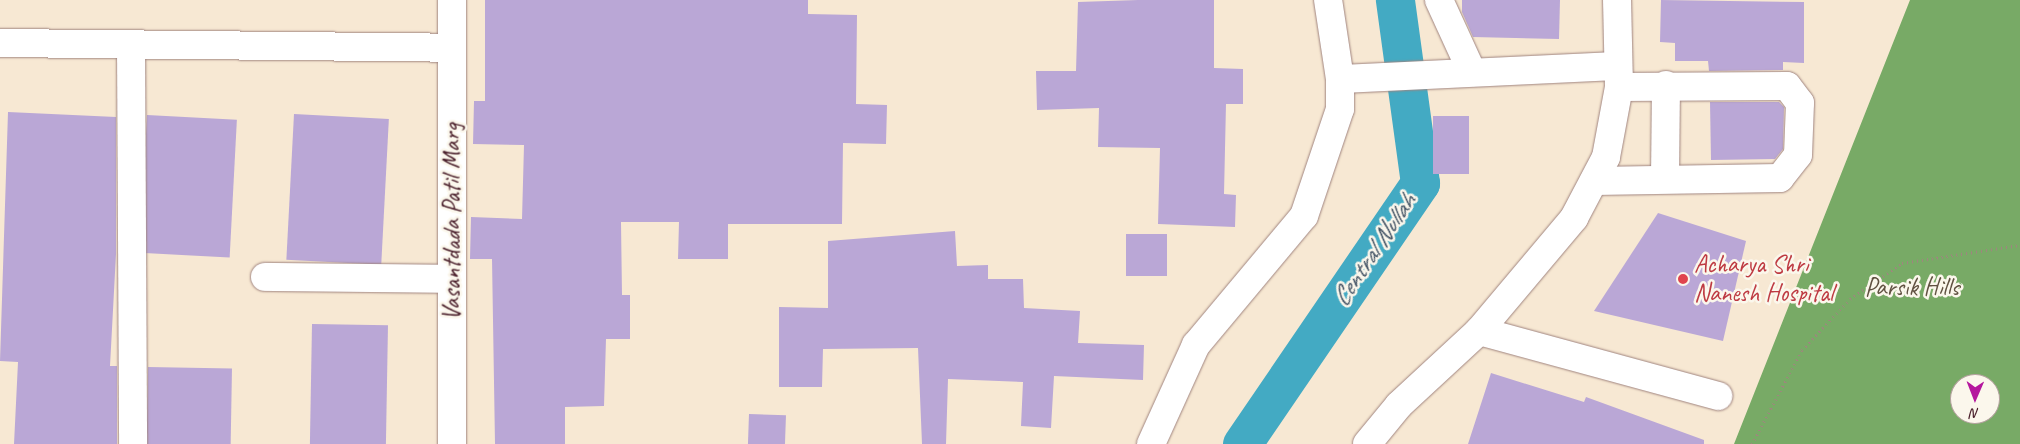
<!DOCTYPE html>
<html>
<head>
<meta charset="utf-8">
<style>
	body { margin:0 }
	#map { position:relative; width:2020px; height:444px; overflow:hidden; background:#f7e8d3; font-family:Caveat,sans-serif }
	div>[style] { position:absolute }
	[style*='--x'] { left:calc(var(--x)*1px); top:calc(var(--y)*1px); width:calc(var(--w)*1px); rotate:calc(var(--a)*1deg) }
	.forest>* { inset:0; background:#78aa66 }
	.canal>* { height:39px; margin:-19.5px; padding:0 19.5px; transform-origin:19.5px; border-radius:19.5px; background:#43aac3 }
	.building>* { inset:0; background:#baa7d6; transform-origin:0 0 }
	.path>* { height:3px; margin-top:-1.5px; transform-origin:0; background:repeating-linear-gradient(90deg,#a0847f 0 1px,transparent 0 5px) }
	.roads { filter:drop-shadow(0 0 1px #a0847f) drop-shadow(0 0 1px #a0847f) }
	.minor>* { height:28px; margin:-14px; padding:0 14px; transform-origin:14px; border-radius:14px; background:#fff }
	.dots>* { width:14px; height:14px; translate:-50% -50%; box-sizing:border-box; border:2px solid #fbf7ec; border-radius:50% }
	span { translate:-50% -50%; white-space:nowrap; text-align:center; line-height:1.15; -webkit-text-stroke:5px #fbf7ec; paint-order:stroke }
	.street-label { font-size:25px; color:#4a1f2b }
	.health-label { font-size:25px; color:#be3a42 }
	.left { translate:0 -50%; text-align:left }
	.park-label { font-size:25px; color:#605141 }
	.water-label { font-size:26px; color:#475768; font-style:italic }
	.north { position:absolute; left:1950px; top:374px; width:50px; height:50px; box-sizing:border-box; background:#fbf7ec; border:1px solid #b4a19f; border-radius:50%; rotate:181deg; font-size:14px; font-weight:700; line-height:20px; text-align:center; color:#4a1f2b }
	.north::after { content:''; display:block; margin:auto; width:18px; height:22px; background:#b5179e; clip-path:polygon(50% 0,100% 100%,50% 72%,0 100%) }
</style>
</head>
<body>
<div id="map">
	<div class="forest">
		<i style="clip-path:polygon(evenodd,1910px 0,2020px 0,2020px 444px,1734px 444px,1910px 0,1960px 384px,1990px 384px,1990px 414px,1960px 414px,1960px 384px)"></i>
	</div>
	<div class="canal">
		<i style="--x:1242;--y:444;--w:316;--a:-55.7"></i>
		<i style="--x:1420;--y:183;--w:185;--a:-97.8"></i>
	</div>
	<div class="building">
		<i style="clip-path:polygon(485px 0,808px 0,808px 14px,857px 15px,856px 104px,887px 105px,886px 144px,843px 143px,842px 224px,728px 224px,728px 259px,678px 259px,679px 222px,621px 222px,622px 295px,630px 295px,630px 339px,606px 339px,604px 406px,565px 407px,565px 444px,495px 444px,492px 259px,470px 259px,471px 217px,522px 219px,524px 145px,473px 144px,474px 101px,485px 101px)"></i>
		<i style="clip-path:polygon(1138px 0,1214px 0,1214px 68px,1243px 69px,1243px 104px,1226px 104px,1224px 194px,1236px 195px,1235px 227px,1158px 224px,1160px 148px,1098px 147px,1099px 108px,1037px 110px,1036px 71px,1076px 71px,1078px 2px)"></i>
		<i style="clip-path:polygon(1462px 0,1560px 0,1559px 39px,1473px 37px,1462px 12px)"></i>
		<i style="clip-path:polygon(1661px 0,1804px 2px,1804px 63px,1783px 62px,1783px 70px,1709px 71px,1708px 61px,1675px 61px,1675px 43px,1660px 42px)"></i>
		<i style="clip-path:polygon(1710px 102px,1779px 102px,1784px 107px,1783px 149px,1775px 159px,1711px 160px)"></i>
		<i style="clip-path:polygon(8px 112px,116px 117px,116px 254px,110px 366px,117px 366px,117px 444px,14px 444px,18px 362px,0 361px)"></i>
		<i style="left:294px;top:114px;width:95px;height:146px;rotate:3deg"></i>
		<i style="left:147px;top:115px;width:90px;height:138px;rotate:3deg"></i>
		<i style="left:1433px;top:116px;width:36px;height:58px"></i>
		<i style="clip-path:polygon(1658px 213px,1746px 241px,1723px 341px,1594px 311px)"></i>
		<i style="clip-path:polygon(955px 231px,957px 266px,988px 265px,988px 279px,1023px 279px,1024px 308px,1080px 311px,1078px 343px,1144px 345px,1143px 380px,1054px 376px,1051px 428px,1021px 426px,1023px 382px,948px 379px,946px 444px,922px 444px,918px 348px,823px 349px,822px 387px,779px 387px,779px 307px,828px 308px,828px 241px)"></i>
		<i style="left:1126px;top:234px;width:41px;height:42px"></i>
		<i style="left:312px;top:324px;width:76px;height:120px;rotate:1deg"></i>
		<i style="left:148px;top:367px;width:84px;height:77px;rotate:1deg"></i>
		<i style="clip-path:polygon(1491px 373px,1584px 402px,1586px 397px,1704px 440px,1704px 444px,1468px 444px)"></i>
		<i style="left:749px;top:414px;width:37px;height:30px;rotate:2deg"></i>
	</div>
	<div class="path">
		<i style="--x:1752;--y:444;--w:106;--a:-62"></i>
		<i style="--x:1802;--y:350;--w:70;--a:-46.7"></i>
		<i style="--x:1850;--y:299;--w:63;--a:-34.7"></i>
		<i style="--x:1902;--y:263;--w:119;--a:-8.7"></i>
	</div>
	<div class="roads">
		<div class="minor">
			<i style="--x:1439;--y:0;--w:79;--a:65.4"></i>
			<i style="--x:0;--y:43;--w:452;--a:0.6"></i>
			<i style="--x:131;--y:44;--w:400;--a:89.7"></i>
			<i style="--x:1340;--y:79;--w:278;--a:-2.7"></i>
			<i style="--x:1665;--y:179;--w:94;--a:-89.4"></i>
			<i style="--x:1594;--y:181;--w:186;--a:-0.9"></i>
			<i style="--x:1780;--y:178;--w:29;--a:-52"></i>
			<i style="--x:1798;--y:155;--w:52;--a:-87.8"></i>
			<i style="--x:1800;--y:103;--w:21;--a:-127"></i>
			<i style="--x:1787;--y:86;--w:168;--a:179.7"></i>
			<i style="--x:265;--y:277;--w:187;--a:0.6"></i>
			<i style="--x:1479;--y:331;--w:248;--a:15.2"></i>
			<i style="--x:452;--y:444;--w:444;--a:-90"></i>
			<i style="--x:1151;--y:444;--w:109;--a:-65.6"></i>
			<i style="--x:1196;--y:345;--w:168;--a:-50.1"></i>
			<i style="--x:1304;--y:216;--w:113;--a:-71.4"></i>
			<i style="--x:1340;--y:109;--w:30;--a:-90"></i>
			<i style="--x:1340;--y:79;--w:80;--a:-98.6"></i>
			<i style="--x:1367;--y:444;--w:50;--a:-50.6"></i>
			<i style="--x:1399;--y:405;--w:109;--a:-42.8"></i>
			<i style="--x:1479;--y:331;--w:148;--a:-49.9"></i>
			<i style="--x:1574;--y:218;--w:69;--a:-62.3"></i>
			<i style="--x:1606;--y:157;--w:71;--a:-79.5"></i>
			<i style="--x:1619;--y:87;--w:87;--a:-91.3"></i>
		</div>
	</div>
	<div class="dots">
		<i style="left:1683px;top:279px;background:#e0444e"></i>
	</div>
	<div class="street-label">
		<span style="left:452px;top:222px;rotate:-90deg">Vasantdada Patil Marg</span>
	</div>
	<div class="health-label">
		<span class="left" style="left:1694px;top:279px">Acharya Shri<br>Nanesh Hospital</span>
	</div>
	<div class="park-label">
		<span style="left:1912px;top:287px">Parsik Hills</span>
	</div>
	<div class="water-label">
		<span style="left:1374px;top:250px;rotate:-56deg">Central Nullah</span>
	</div>
	<div class="north">N</div>
</div>
</body>
</html>
